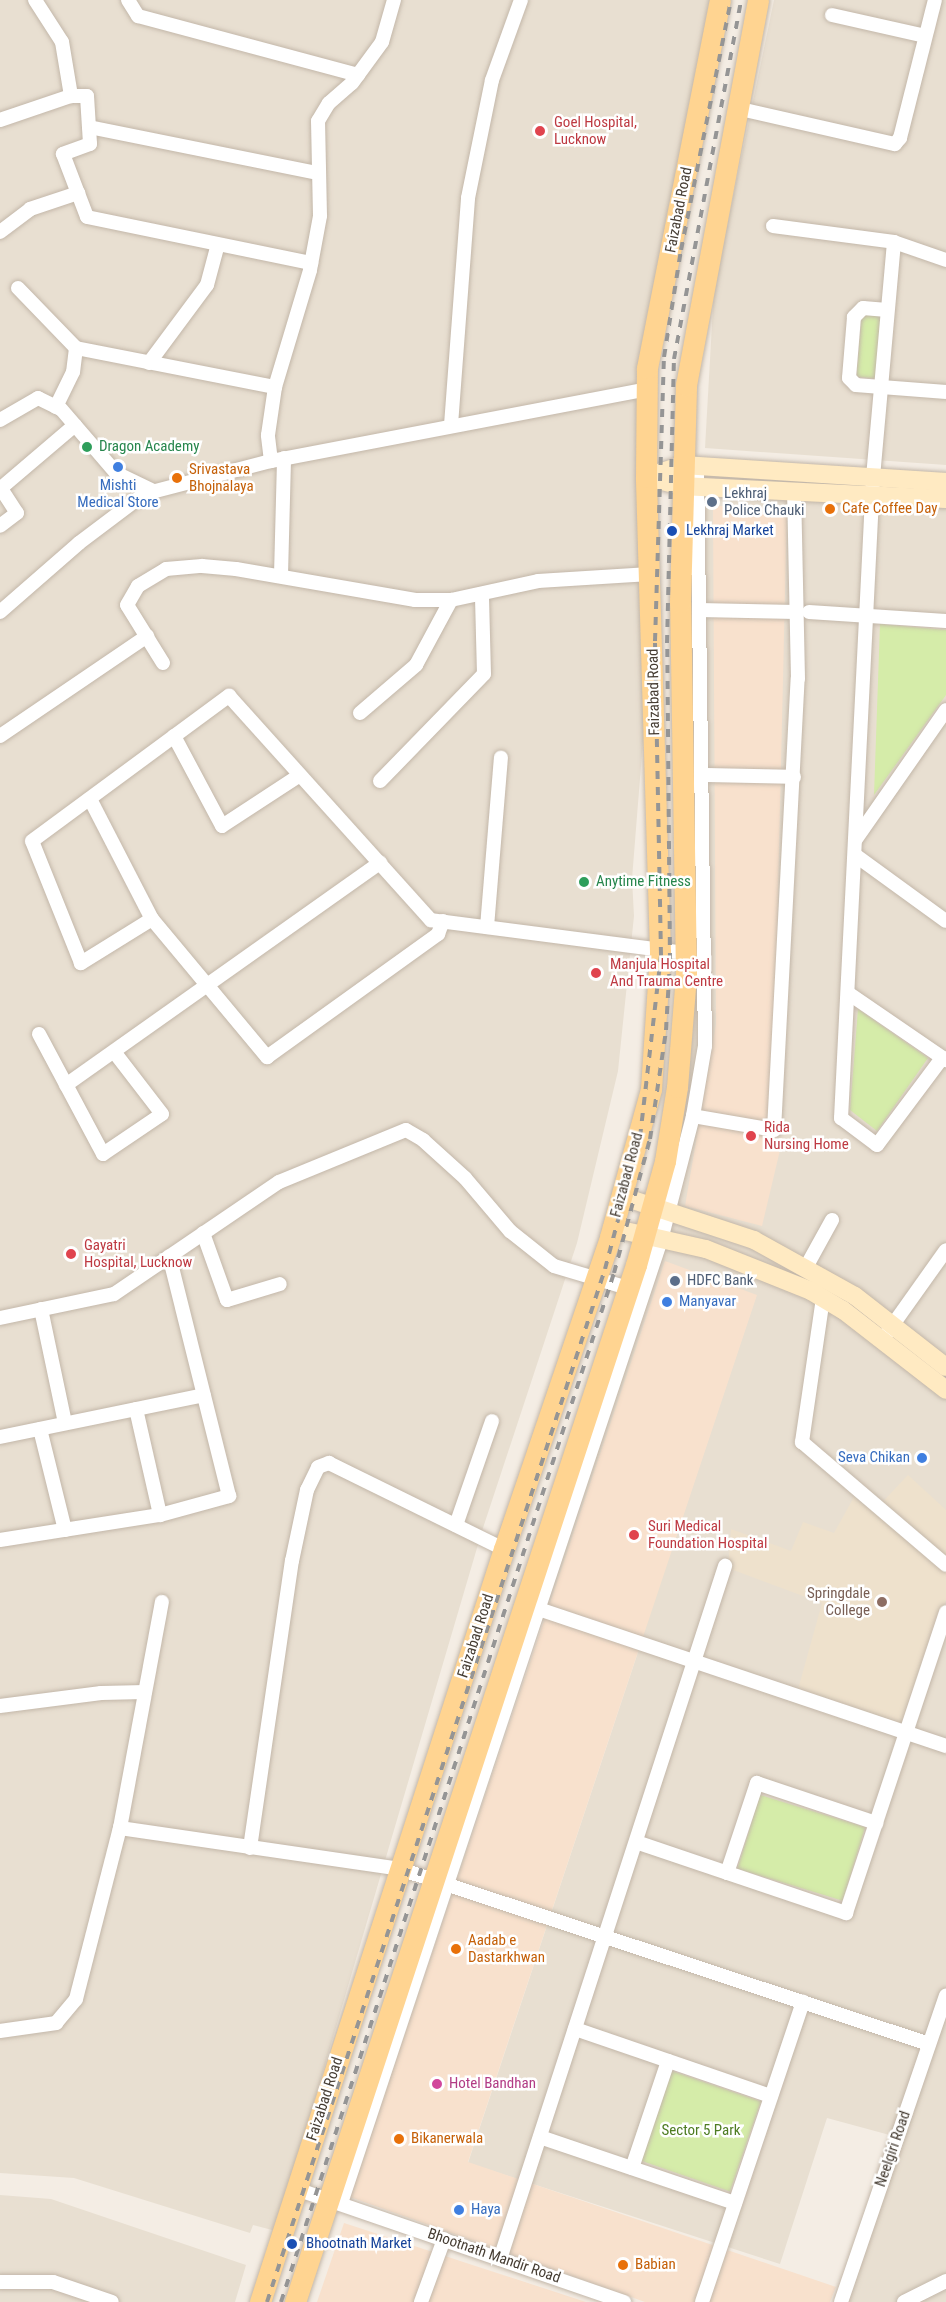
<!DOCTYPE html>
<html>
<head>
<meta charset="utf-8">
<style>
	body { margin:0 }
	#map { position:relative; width:946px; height:2302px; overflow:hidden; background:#f4ede4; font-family:"Roboto Condensed",sans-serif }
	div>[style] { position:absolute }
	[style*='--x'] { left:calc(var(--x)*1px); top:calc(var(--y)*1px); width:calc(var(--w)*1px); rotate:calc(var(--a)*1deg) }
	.residential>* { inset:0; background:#e8dfd1 }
	.commercial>* { inset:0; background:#f8e1cd }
	.education>* { inset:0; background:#eee1cc }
	.green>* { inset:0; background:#d5eca9; transform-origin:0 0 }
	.roads { filter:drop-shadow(0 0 2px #c3b7a9) drop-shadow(0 0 2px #c3b7a9) }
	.street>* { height:14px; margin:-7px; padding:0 7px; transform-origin:7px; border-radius:7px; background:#fff }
	.secondary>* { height:18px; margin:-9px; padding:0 9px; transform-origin:9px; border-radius:9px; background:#ffeac2 }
	.primary>* { height:21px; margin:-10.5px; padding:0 10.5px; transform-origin:10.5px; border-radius:10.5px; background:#ffd491 }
	.rail>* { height:4px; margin-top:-2px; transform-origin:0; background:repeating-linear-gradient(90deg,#959595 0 8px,transparent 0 16px) }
	.dots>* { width:16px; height:16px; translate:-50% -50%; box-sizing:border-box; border:3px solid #fff; border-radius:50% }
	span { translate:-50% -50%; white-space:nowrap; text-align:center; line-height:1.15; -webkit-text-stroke:5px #fff; paint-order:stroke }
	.health-label { font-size:15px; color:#be3a42 }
	.left { translate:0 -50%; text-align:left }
	.street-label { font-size:15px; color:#463d33 }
	.leisure-label { font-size:15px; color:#27864d }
	.food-label { font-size:15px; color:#c56008 }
	.shop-label { font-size:15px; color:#366cbe }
	.right { translate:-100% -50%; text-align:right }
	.service-label { font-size:15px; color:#4e5e75 }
	.transit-label { font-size:15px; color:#164399 }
	.education-label { font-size:15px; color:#785e54 }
	.hotel-label { font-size:15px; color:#b23c85 }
	.park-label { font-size:15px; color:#4e7c22 }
</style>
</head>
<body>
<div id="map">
	<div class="residential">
		<i style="clip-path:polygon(0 0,728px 0,647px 368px,653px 615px,632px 879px,634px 916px,618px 1071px,577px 1243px,482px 1531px,276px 2231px,253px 2225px,250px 2233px,74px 2178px,0 2173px)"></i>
		<i style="clip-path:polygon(774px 0,946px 0,946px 465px,705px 448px,714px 289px)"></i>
		<i style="clip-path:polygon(697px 469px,946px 508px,946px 2302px,841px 2302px,897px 2137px,827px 2118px,780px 2264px,468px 2163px,641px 1643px,539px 1609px,591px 1451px,679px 1061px)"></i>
		<i style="clip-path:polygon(0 2195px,51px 2199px,246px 2265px,235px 2302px,0 2302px)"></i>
	</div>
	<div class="commercial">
		<i style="clip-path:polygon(713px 506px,787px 507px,774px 1066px,767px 1121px,781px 1146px,762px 1226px,685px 1206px,716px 1024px)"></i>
		<i style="clip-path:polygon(665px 1261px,757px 1295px,468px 2162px,836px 2287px,830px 2302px,645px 2302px,350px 2197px)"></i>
		<i style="clip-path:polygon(344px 2223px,586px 2302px,317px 2302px)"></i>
	</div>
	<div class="education">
		<i style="clip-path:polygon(908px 1475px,946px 1510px,946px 1600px,903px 1726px,797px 1693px,822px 1603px,728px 1568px,731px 1529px,791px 1551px,803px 1522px,834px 1533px,854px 1497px,873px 1512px)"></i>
	</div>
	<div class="green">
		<i style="left:862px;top:313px;width:21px;height:64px;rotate:5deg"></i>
		<i style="clip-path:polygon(880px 624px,946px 630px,946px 695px,874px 795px)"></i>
		<i style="clip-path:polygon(858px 1009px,928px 1058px,877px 1131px,850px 1110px)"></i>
		<i style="left:760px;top:1795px;width:110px;height:77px;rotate:17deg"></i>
		<i style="left:672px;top:2071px;width:94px;height:95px;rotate:19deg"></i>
	</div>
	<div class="roads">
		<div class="street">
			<i style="--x:35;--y:0;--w:50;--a:57.3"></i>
			<i style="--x:62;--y:42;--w:55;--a:80.5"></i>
			<i style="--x:128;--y:0;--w:19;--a:58"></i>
			<i style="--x:138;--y:16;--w:228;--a:15"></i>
			<i style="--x:832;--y:15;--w:95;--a:12.7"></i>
			<i style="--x:736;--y:108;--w:163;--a:12.8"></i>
			<i style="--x:895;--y:144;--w:8;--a:-50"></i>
			<i style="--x:900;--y:138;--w:142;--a:-75.8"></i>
			<i style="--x:0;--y:120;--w:75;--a:-18.7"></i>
			<i style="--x:71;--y:96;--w:16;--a:0"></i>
			<i style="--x:87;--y:96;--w:48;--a:86.4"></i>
			<i style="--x:90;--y:144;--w:29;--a:160"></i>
			<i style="--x:63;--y:154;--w:67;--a:69.1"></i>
			<i style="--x:87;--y:217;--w:229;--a:11.6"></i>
			<i style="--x:89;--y:127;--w:234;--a:11.4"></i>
			<i style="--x:773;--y:226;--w:122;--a:7.5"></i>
			<i style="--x:894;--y:242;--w:55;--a:19.1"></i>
			<i style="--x:0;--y:232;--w:38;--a:-37"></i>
			<i style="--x:30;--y:209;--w:51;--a:-18.4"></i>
			<i style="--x:894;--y:242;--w:237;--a:95.1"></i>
			<i style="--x:873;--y:478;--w:641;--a:92.86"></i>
			<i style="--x:841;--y:1118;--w:45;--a:36.9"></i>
			<i style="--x:877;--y:1145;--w:109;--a:-53.2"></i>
			<i style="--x:18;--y:288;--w:83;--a:46"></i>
			<i style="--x:76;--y:348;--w:24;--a:97"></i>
			<i style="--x:73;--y:372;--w:39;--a:116"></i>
			<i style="--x:887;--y:310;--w:24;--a:-175"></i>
			<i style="--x:863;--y:308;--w:13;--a:135"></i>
			<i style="--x:854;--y:317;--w:61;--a:94.7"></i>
			<i style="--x:849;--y:378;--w:10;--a:45"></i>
			<i style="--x:856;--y:385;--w:90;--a:4.4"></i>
			<i style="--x:76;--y:348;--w:203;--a:11.1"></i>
			<i style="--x:149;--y:363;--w:97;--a:-53.4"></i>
			<i style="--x:207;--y:285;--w:42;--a:-75"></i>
			<i style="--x:0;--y:420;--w:44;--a:-30.1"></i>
			<i style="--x:38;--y:398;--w:25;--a:26"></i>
			<i style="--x:61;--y:409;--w:84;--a:49.3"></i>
			<i style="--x:116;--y:473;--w:41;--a:25.9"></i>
			<i style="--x:451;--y:425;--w:228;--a:-85.7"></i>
			<i style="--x:468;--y:198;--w:120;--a:-78.5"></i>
			<i style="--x:492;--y:80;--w:85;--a:-70.1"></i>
			<i style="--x:271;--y:461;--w:26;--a:-97"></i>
			<i style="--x:268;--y:435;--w:49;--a:-81.7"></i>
			<i style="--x:275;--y:387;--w:122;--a:-73.3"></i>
			<i style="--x:310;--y:270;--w:55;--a:-79.5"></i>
			<i style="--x:320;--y:216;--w:95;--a:-91.2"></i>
			<i style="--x:318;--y:121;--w:21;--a:-59"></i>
			<i style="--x:329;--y:103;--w:30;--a:-41"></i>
			<i style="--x:352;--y:83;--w:51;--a:-53.8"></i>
			<i style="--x:382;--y:42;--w:44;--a:-74.1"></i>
			<i style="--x:0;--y:487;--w:31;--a:57"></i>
			<i style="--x:17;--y:513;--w:21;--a:143"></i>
			<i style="--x:1;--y:488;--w:97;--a:-40.4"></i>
			<i style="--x:281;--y:575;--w:117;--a:-88.5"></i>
			<i style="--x:699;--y:610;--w:97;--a:1.2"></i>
			<i style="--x:0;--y:612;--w:105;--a:-41.1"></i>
			<i style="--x:79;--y:543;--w:81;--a:-37"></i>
			<i style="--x:144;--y:494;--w:131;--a:-14.6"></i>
			<i style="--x:271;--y:461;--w:383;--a:-10.8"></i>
			<i style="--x:809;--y:612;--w:137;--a:3.8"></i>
			<i style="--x:163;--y:663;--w:68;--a:-121.8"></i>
			<i style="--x:127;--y:605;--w:22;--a:-60"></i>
			<i style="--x:138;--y:586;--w:33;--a:-31"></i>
			<i style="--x:166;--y:569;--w:36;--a:-5"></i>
			<i style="--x:202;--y:566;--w:34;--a:5"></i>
			<i style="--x:236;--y:569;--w:182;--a:9.8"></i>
			<i style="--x:415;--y:600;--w:36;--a:0"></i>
			<i style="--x:451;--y:600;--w:89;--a:-12.3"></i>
			<i style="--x:538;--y:581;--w:112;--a:-3.6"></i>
			<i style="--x:360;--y:713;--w:74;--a:-40.6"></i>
			<i style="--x:416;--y:665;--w:74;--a:-61.7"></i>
			<i style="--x:0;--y:736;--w:178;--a:-34.2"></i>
			<i style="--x:174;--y:736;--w:102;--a:61.9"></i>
			<i style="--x:222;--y:826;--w:93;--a:-33.2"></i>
			<i style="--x:702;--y:775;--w:92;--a:1.2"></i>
			<i style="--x:380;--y:781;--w:149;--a:-45.8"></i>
			<i style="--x:484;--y:674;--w:78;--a:-91.5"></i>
			<i style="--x:90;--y:799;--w:135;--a:62.7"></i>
			<i style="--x:152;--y:919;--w:180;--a:50.2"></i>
			<i style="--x:267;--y:1057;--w:211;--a:-35.7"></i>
			<i style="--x:438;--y:934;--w:14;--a:-69"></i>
			<i style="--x:856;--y:839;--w:157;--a:-55.1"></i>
			<i style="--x:855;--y:855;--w:112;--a:36"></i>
			<i style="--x:152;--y:919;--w:84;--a:148.2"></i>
			<i style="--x:81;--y:963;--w:131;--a:-111.9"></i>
			<i style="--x:32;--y:841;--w:245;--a:-36.4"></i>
			<i style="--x:229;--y:696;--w:302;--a:48"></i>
			<i style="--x:431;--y:920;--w:257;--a:7.4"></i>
			<i style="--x:487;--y:927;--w:170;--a:-85.3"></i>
			<i style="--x:848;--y:993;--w:119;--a:34.4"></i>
			<i style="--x:39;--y:1034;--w:136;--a:61.9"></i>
			<i style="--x:103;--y:1154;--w:71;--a:-34.1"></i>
			<i style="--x:162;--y:1114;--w:77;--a:-127.6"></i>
			<i style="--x:66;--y:1085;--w:385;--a:-35.3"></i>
			<i style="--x:693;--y:1116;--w:82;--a:9.8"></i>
			<i style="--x:774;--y:1130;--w:452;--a:-87"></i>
			<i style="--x:798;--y:679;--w:188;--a:-91.2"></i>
			<i style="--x:203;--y:1233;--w:71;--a:70.3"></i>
			<i style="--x:227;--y:1300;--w:55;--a:-16.8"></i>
			<i style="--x:805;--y:1269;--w:56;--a:-61.1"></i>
			<i style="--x:823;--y:1298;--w:146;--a:98.3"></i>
			<i style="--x:802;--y:1442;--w:189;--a:40.5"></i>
			<i style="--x:41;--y:1309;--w:116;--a:78.1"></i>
			<i style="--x:0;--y:1318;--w:116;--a:-11.9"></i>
			<i style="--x:114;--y:1294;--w:199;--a:-34.2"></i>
			<i style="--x:279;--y:1182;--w:137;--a:-22.3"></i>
			<i style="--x:406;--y:1130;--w:20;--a:30"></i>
			<i style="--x:423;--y:1140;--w:57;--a:42.1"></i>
			<i style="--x:465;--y:1178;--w:70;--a:49.7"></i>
			<i style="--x:510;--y:1231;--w:56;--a:38.5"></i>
			<i style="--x:554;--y:1266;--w:77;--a:16.6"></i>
			<i style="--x:882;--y:1340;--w:110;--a:-54.6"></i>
			<i style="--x:136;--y:1409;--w:109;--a:77.2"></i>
			<i style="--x:40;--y:1429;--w:104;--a:76.1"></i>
			<i style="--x:0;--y:1437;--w:208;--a:-11.6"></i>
			<i style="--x:456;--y:1525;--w:110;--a:-70.9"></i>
			<i style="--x:0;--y:1540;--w:162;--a:-8.9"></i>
			<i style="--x:160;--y:1515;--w:72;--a:-15.4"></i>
			<i style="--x:229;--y:1496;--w:247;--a:-104"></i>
			<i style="--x:530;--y:1606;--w:439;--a:18.6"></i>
			<i style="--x:0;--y:1706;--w:102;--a:-7.3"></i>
			<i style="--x:101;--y:1693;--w:44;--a:-1.3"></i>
			<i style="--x:120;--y:1828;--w:230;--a:-79.5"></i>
			<i style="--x:636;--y:1842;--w:222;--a:18.7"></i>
			<i style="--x:846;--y:1913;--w:317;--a:-71.6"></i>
			<i style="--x:250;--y:1848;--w:290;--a:-81.7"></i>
			<i style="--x:292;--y:1561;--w:73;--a:-78.1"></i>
			<i style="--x:307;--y:1490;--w:25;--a:-64"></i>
			<i style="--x:318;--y:1467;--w:12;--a:-20"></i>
			<i style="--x:329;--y:1463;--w:195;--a:26.2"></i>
			<i style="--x:727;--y:1873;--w:95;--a:-71.6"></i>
			<i style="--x:757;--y:1783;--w:126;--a:18.6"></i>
			<i style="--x:575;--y:2029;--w:207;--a:18.9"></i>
			<i style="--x:0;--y:2031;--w:57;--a:-8.1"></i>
			<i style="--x:56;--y:2023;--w:31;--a:-50"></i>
			<i style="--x:76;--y:1999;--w:177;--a:-75.6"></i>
			<i style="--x:120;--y:1828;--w:283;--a:8.3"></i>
			<i style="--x:400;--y:1869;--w:557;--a:18.3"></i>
			<i style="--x:540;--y:2137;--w:206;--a:18.7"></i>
			<i style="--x:632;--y:2168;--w:113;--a:-71.4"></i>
			<i style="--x:296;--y:2189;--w:347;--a:19"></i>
			<i style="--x:341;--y:2203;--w:1015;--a:-71.62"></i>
			<i style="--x:661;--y:1240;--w:128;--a:-75.5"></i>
			<i style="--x:693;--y:1116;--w:71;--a:-80.3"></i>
			<i style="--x:705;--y:1046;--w:577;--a:-90.79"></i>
			<i style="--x:500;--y:2259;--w:729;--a:-72.01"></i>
			<i style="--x:0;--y:2282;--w:53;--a:0"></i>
			<i style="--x:53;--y:2282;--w:62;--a:18.7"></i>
			<i style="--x:421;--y:2302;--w:67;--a:-69.9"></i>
			<i style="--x:702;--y:2302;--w:317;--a:-71.4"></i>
			<i style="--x:841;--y:2302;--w:324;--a:-71.1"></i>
			<i style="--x:904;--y:2302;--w:47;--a:-26.6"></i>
		</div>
		<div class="secondary">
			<i style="--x:646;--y:477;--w:39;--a:-18"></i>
			<i style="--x:683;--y:465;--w:264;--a:3.7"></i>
			<i style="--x:646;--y:477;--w:36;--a:14"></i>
			<i style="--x:681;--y:486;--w:265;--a:2.8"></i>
			<i style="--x:621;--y:1196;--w:140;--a:18.3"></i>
			<i style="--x:754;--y:1240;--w:115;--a:29"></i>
			<i style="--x:855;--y:1296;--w:115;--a:38"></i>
			<i style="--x:612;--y:1228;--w:96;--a:12.6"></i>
			<i style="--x:706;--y:1249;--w:113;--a:21.8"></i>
			<i style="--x:811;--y:1291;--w:37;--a:31"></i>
			<i style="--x:843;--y:1310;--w:130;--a:37.8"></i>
		</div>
		<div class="primary">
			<i style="--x:260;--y:2302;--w:792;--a:-72.05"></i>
			<i style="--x:504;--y:1549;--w:330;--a:-71.2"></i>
			<i style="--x:610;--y:1237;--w:154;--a:-74.5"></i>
			<i style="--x:651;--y:1089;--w:137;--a:-86.2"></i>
			<i style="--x:660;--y:952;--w:475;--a:-91.7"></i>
			<i style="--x:646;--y:477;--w:109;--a:-89.5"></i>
			<i style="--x:647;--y:368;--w:375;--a:-78.8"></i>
			<i style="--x:295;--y:2302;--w:1092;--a:-71.8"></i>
			<i style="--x:636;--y:1265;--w:108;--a:-74.4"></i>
			<i style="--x:665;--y:1161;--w:75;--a:-80.8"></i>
			<i style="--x:677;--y:1087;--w:113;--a:-85.4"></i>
			<i style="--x:686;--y:974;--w:372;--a:-90.9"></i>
			<i style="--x:680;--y:602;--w:217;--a:-88.4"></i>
			<i style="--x:686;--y:385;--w:392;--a:-79.4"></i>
		</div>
	</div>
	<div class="rail">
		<i style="--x:267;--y:2302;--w:1087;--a:-71.88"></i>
		<i style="--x:605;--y:1269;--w:137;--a:-75.1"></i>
		<i style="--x:640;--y:1137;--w:183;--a:-83.4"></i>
		<i style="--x:661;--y:955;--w:314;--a:-91.1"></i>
		<i style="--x:655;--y:641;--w:284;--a:-88.2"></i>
		<i style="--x:664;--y:357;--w:108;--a:-81"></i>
		<i style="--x:681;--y:250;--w:255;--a:-78.7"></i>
		<i style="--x:281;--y:2302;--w:1082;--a:-72.07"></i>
		<i style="--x:614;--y:1273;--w:139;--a:-75"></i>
		<i style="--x:650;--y:1139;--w:110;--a:-81.6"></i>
		<i style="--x:666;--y:1030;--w:69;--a:-86.7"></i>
		<i style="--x:670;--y:961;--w:318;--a:-90.5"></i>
		<i style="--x:667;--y:643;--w:284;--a:-88.6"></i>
		<i style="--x:674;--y:359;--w:365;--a:-79.4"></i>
	</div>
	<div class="dots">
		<i style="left:540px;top:131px;background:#e0444e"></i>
		<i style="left:87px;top:447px;background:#2e9e5b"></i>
		<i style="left:118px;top:467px;background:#3f7fe0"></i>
		<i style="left:177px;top:478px;background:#e8710a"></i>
		<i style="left:712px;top:502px;background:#5c6f8a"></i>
		<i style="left:830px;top:509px;background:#e8710a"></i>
		<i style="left:672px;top:531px;background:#1a4fb4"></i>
		<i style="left:584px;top:882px;background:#2e9e5b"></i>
		<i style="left:596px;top:973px;background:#e0444e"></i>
		<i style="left:751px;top:1136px;background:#e0444e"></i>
		<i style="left:71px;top:1254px;background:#e0444e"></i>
		<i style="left:675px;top:1281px;background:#5c6f8a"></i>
		<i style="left:667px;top:1302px;background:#3f7fe0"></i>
		<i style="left:922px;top:1458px;background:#3f7fe0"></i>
		<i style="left:634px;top:1535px;background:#e0444e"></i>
		<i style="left:882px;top:1602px;background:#8d6e63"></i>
		<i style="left:456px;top:1949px;background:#e8710a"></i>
		<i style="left:437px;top:2084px;background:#d1479c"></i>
		<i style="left:399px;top:2139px;background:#e8710a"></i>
		<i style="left:459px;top:2210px;background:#3f7fe0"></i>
		<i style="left:292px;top:2244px;background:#1a4fb4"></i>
		<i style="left:623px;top:2265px;background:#e8710a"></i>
	</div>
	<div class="health-label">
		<span class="left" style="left:554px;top:131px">Goel Hospital,<br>Lucknow</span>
		<span class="left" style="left:610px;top:973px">Manjula Hospital<br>And Trauma Centre</span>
		<span class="left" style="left:764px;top:1136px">Rida<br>Nursing Home</span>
		<span class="left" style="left:84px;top:1254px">Gayatri<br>Hospital, Lucknow</span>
		<span class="left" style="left:648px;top:1535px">Suri Medical<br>Foundation Hospital</span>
	</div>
	<div class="street-label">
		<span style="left:679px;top:210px;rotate:-79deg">Faizabad Road</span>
		<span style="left:654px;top:692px;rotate:-91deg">Faizabad Road</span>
		<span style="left:627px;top:1175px;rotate:-75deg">Faizabad Road</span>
		<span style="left:476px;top:1636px;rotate:-72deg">Faizabad Road</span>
		<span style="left:325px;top:2099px;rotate:-72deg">Faizabad Road</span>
		<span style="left:893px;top:2149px;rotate:-71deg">Neelgiri Road</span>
		<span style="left:494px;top:2256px;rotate:19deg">Bhootnath Mandir Road</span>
	</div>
	<div class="leisure-label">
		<span class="left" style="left:99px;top:447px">Dragon Academy</span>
		<span class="left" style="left:596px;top:882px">Anytime Fitness</span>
	</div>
	<div class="food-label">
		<span class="left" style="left:189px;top:478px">Srivastava<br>Bhojnalaya</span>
		<span class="left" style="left:842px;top:509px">Cafe Coffee Day</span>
		<span class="left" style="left:468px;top:1949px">Aadab e<br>Dastarkhwan</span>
		<span class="left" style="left:411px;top:2139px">Bikanerwala</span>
		<span class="left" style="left:635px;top:2265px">Babian</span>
	</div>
	<div class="shop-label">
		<span style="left:118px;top:494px">Mishti<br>Medical Store</span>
		<span class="left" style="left:679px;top:1302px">Manyavar</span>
		<span class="right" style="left:910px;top:1458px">Seva Chikan</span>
		<span class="left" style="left:471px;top:2210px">Haya</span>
	</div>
	<div class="service-label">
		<span class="left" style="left:724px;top:502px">Lekhraj<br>Police Chauki</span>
		<span class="left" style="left:687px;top:1281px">HDFC Bank</span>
	</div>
	<div class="transit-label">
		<span class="left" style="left:686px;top:531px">Lekhraj Market</span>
		<span class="left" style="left:306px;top:2244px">Bhootnath Market</span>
	</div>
	<div class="education-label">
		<span class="right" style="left:870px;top:1602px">Springdale<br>College</span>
	</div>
	<div class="hotel-label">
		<span class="left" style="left:449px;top:2084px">Hotel Bandhan</span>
	</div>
	<div class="park-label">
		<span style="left:701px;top:2131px">Sector 5 Park</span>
	</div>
</div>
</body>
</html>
